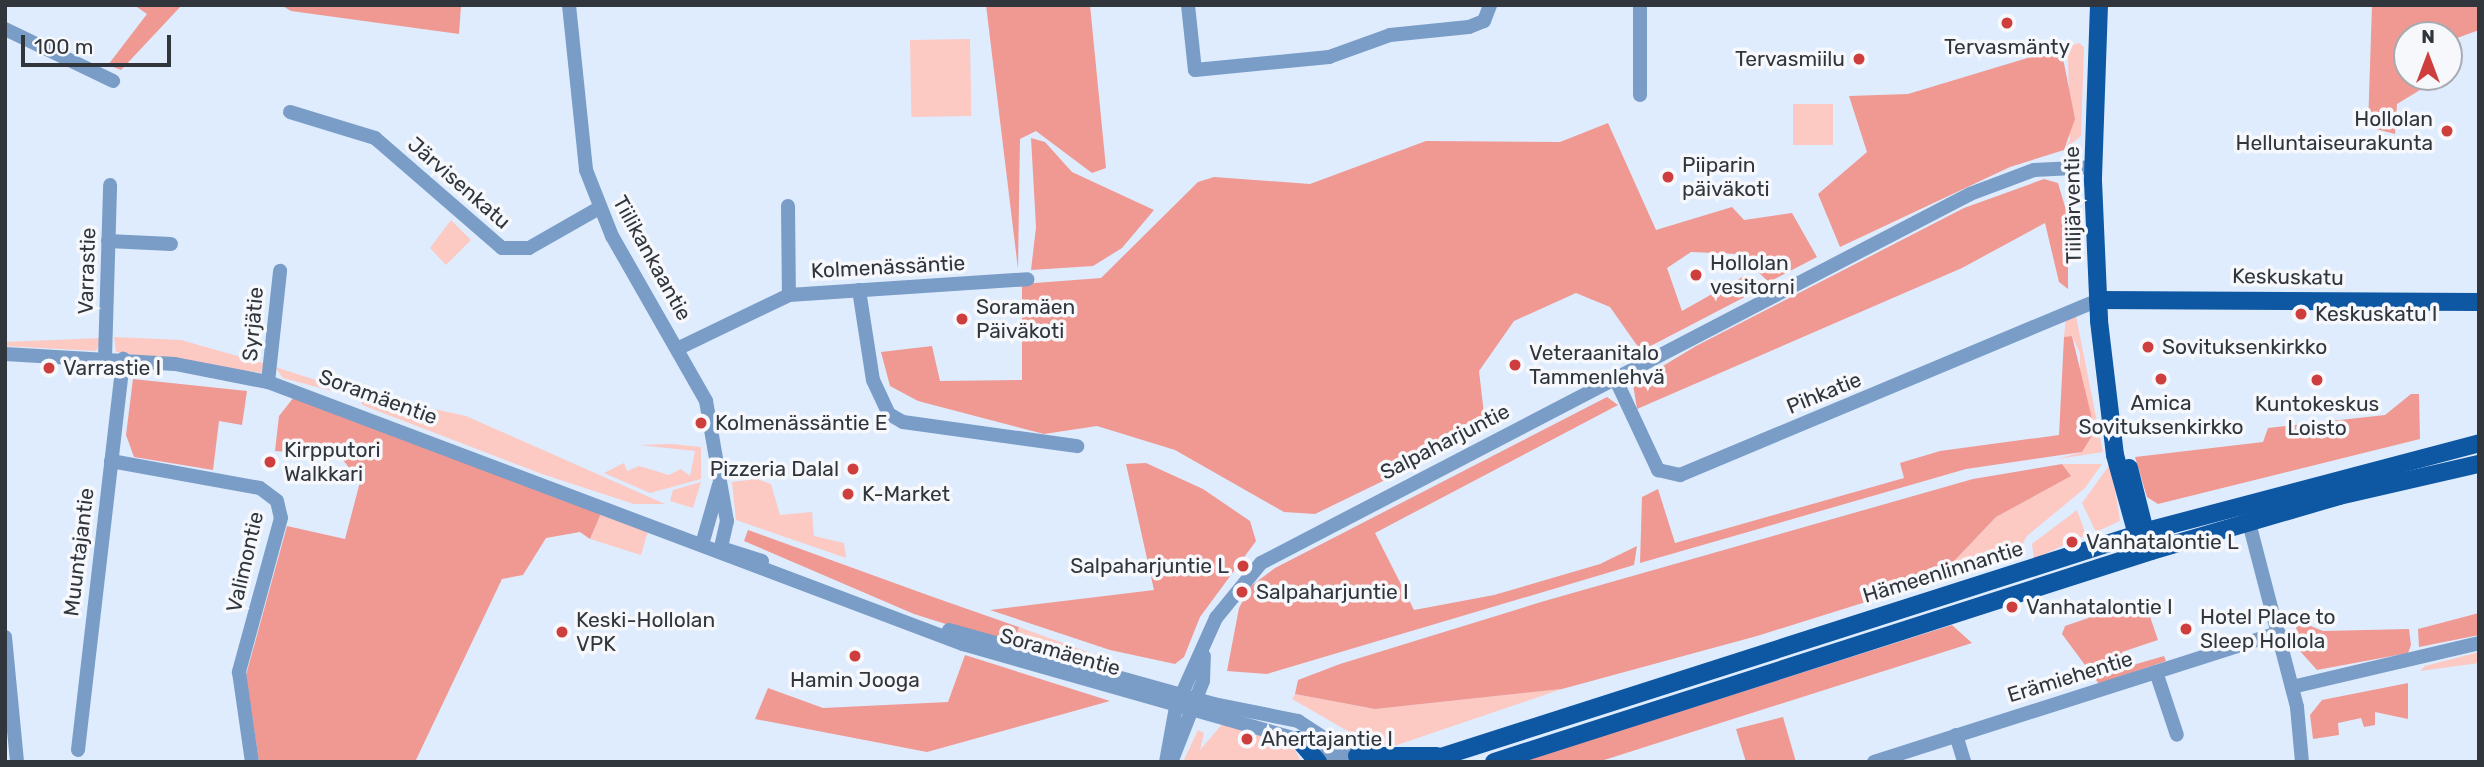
<!DOCTYPE html>
<html>
<head>
<meta charset="utf-8">
<style>
	body { margin:0 }
	#map { position:relative; width:2484px; height:767px; overflow:hidden; background:#dfecfe; font-family:Rubik,sans-serif }
	div>[style] { position:absolute }
	[style*='--x'] { left:calc(var(--x)*1px); top:calc(var(--y)*1px); width:calc(var(--w)*1px); rotate:calc(var(--a)*1deg) }
	.green>* { inset:0; background:#fcc9c3; transform-origin:0 0 }
	.forest>* { inset:0; background:#ef9992 }
	.minor>* { height:14px; margin:-7px; padding:0 7px; transform-origin:7px; border-radius:7px; background:#7a9dc8 }
	.major>* { height:18px; margin:-9px; padding:0 9px; transform-origin:9px; border-radius:9px; background:#0d57a3 }
	.dots>* { width:19px; height:19px; translate:-50% -50%; box-sizing:border-box; border:4px solid #f6f8fc; border-radius:50% }
	span { translate:-50% -50%; white-space:nowrap; text-align:center; line-height:1.15; -webkit-text-stroke:7px #f6f8fc; paint-order:stroke }
	.poi-label { font-size:21px; color:#31363d }
	.right { translate:-100% -50%; text-align:right }
	.left { translate:0 -50%; text-align:left }
	.street-label { font-size:21px; color:#31363d }
	.frame { position:absolute; inset:0; border:7px solid #31363d; pointer-events:none }
	.north { position:absolute; left:2393px; top:21px; width:70px; height:70px; box-sizing:border-box; background:#f6f8fc; border:2px solid #a7aab0; border-radius:50%; rotate:0deg; font-size:19px; font-weight:700; line-height:28px; text-align:center; color:#31363d }
	.north::after { content:''; display:block; margin:auto; width:24px; height:32px; background:#cd3e3d; clip-path:polygon(50% 0,100% 100%,50% 72%,0 100%) }
	.scale { position:absolute; left:21px; top:35px; width:150px; height:32px; box-sizing:border-box; border:4px solid #31363d; border-top:0; padding-left:9px; font-size:21px; line-height:24px; white-space:nowrap; color:#31363d; -webkit-text-stroke:5px #f6f8fc; paint-order:stroke }
</style>
</head>
<body>
<div id="map">
	<div class="green">
		<i style="left:970px;top:39px;width:77px;height:60px;rotate:89deg"></i>
		<i style="clip-path:polygon(2079px 43px,2084px 47px,2081px 136px,2064px 150px,2070px 140px,2068px 58px,2061px 48px)"></i>
		<i style="left:1793px;top:104px;width:40px;height:41px"></i>
		<i style="clip-path:polygon(451px 220px,471px 240px,446px 265px,430px 248px)"></i>
		<i style="clip-path:polygon(2076px 316px,2103px 452px,2057px 459px,2082px 452px,2095px 431px,2080px 384px,2080px 353px,2072px 336px,2064px 337px,2066px 318px)"></i>
		<i style="clip-path:polygon(114px 337px,181px 340px,266px 364px,262px 373px,116px 352px)"></i>
		<i style="clip-path:polygon(102px 338px,96px 351px,5px 346px,5px 342px)"></i>
		<i style="clip-path:polygon(275px 367px,354px 392px,354px 397px,283px 378px)"></i>
		<i style="clip-path:polygon(359px 393px,466px 416px,665px 504px,634px 504px,542px 474px,362px 405px)"></i>
		<i style="clip-path:polygon(672px 444px,701px 447px,701px 479px,650px 493px,604px 473px,624px 463px,627px 471px,639px 466px,669px 475px,681px 469px,690px 476px,695px 451px,639px 445px)"></i>
		<i style="clip-path:polygon(2111px 463px,2120px 521px,2096px 532px,2082px 503px)"></i>
		<i style="clip-path:polygon(2062px 464px,2102px 464px,2085px 488px,2027px 536px,2017px 554px,1936px 580px,1996px 517px,2070px 476px)"></i>
		<i style="clip-path:polygon(757px 479px,771px 484px,780px 515px,812px 512px,814px 536px,844px 543px,846px 558px,736px 520px,732px 482px)"></i>
		<i style="clip-path:polygon(701px 482px,693px 508px,670px 501px,673px 490px)"></i>
		<i style="clip-path:polygon(2077px 510px,2086px 535px,2034px 559px,2032px 544px)"></i>
		<i style="clip-path:polygon(602px 511px,648px 531px,641px 555px,590px 539px)"></i>
		<i style="clip-path:polygon(1019px 627px,1118px 663px,1116px 669px,1012px 645px)"></i>
		<i style="clip-path:polygon(2479px 652px,2479px 663px,2420px 671px,2425px 666px)"></i>
		<i style="clip-path:polygon(1562px 689px,1394px 746px,1365px 741px,1292px 699px,1295px 694px,1375px 709px)"></i>
		<i style="clip-path:polygon(1225px 721px,1289px 737px,1301px 762px,1183px 762px,1198px 730px,1204px 733px,1200px 750px)"></i>
	</div>
	<div class="forest">
		<i style="clip-path:polygon(134px 5px,182px 5px,121px 70px,108px 65px,147px 14px)"></i>
		<i style="clip-path:polygon(281px 5px,461px 5px,459px 34px,291px 11px)"></i>
		<i style="clip-path:polygon(986px 5px,1090px 5px,1106px 168px,1092px 173px,1036px 131px,1020px 139px,1018px 269px)"></i>
		<i style="clip-path:polygon(2372px 5px,2479px 5px,2479px 30px,2449px 41px,2449px 35px,2407px 35px,2407px 77px,2425px 77px,2420px 90px,2397px 104px,2395px 134px,2368px 127px)"></i>
		<i style="clip-path:polygon(2061px 48px,2075px 119px,2064px 150px,2010px 167px,1840px 247px,1818px 194px,1867px 152px,1849px 96px,1908px 94px)"></i>
		<i style="clip-path:polygon(1608px 123px,1656px 230px,1732px 207px,1744px 220px,1792px 213px,1817px 257px,1769px 282px,1738px 254px,1691px 252px,1667px 268px,1682px 311px,1744px 276px,1760px 289px,1641px 351px,1610px 307px,1576px 293px,1514px 321px,1479px 371px,1486px 431px,1315px 514px,1284px 512px,1175px 450px,1097px 426px,1044px 434px,918px 401px,890px 386px,881px 352px,932px 346px,940px 381px,1022px 380px,1022px 284px,1101px 278px,1198px 182px,1214px 177px,1310px 184px,1426px 141px,1560px 142px)"></i>
		<i style="clip-path:polygon(1031px 138px,1045px 142px,1072px 172px,1154px 210px,1122px 248px,1093px 266px,1031px 270px,1036px 227px)"></i>
		<i style="clip-path:polygon(2044px 179px,2058px 183px,2068px 217px,2068px 289px,2059px 282px,2045px 223px,1962px 268px,1637px 409px,1633px 384px,1696px 346px,1964px 208px)"></i>
		<i style="clip-path:polygon(2072px 336px,2095px 431px,2082px 452px,1966px 469px,1640px 563px,1642px 497px,1658px 489px,1675px 543px,1904px 478px,1900px 463px,1940px 451px,2059px 435px,2064px 337px)"></i>
		<i style="clip-path:polygon(133px 379px,247px 391px,242px 425px,219px 421px,213px 470px,134px 457px,126px 435px)"></i>
		<i style="clip-path:polygon(2411px 394px,2419px 394px,2420px 439px,2158px 504px,2147px 497px,2135px 457px,2263px 442px,2268px 428px,2385px 415px)"></i>
		<i style="clip-path:polygon(294px 397px,602px 511px,590px 539px,580px 532px,546px 538px,523px 575px,502px 579px,415px 762px,259px 762px,246px 675px,287px 526px,345px 539px,360px 482px,340px 456px,275px 451px,279px 416px)"></i>
		<i style="clip-path:polygon(1607px 397px,1618px 405px,1375px 533px,1414px 610px,1494px 595px,1600px 564px,1637px 546px,1634px 565px,1267px 674px,1227px 671px,1239px 608px,1251px 586px,1275px 568px)"></i>
		<i style="clip-path:polygon(1146px 463px,1203px 489px,1250px 521px,1256px 541px,1200px 617px,1184px 657px,1175px 664px,1110px 650px,990px 610px,1154px 590px,1126px 464px)"></i>
		<i style="clip-path:polygon(2062px 464px,2071px 476px,1996px 517px,1936px 580px,1757px 636px,1562px 689px,1375px 709px,1295px 694px,1298px 680px,1340px 664px,1541px 602px,1973px 479px)"></i>
		<i style="clip-path:polygon(748px 530px,933px 597px,1019px 627px,1012px 645px,914px 614px,744px 541px)"></i>
		<i style="clip-path:polygon(2144px 599px,2158px 640px,2122px 652px,2126px 667px,2164px 656px,2166px 661px,2099px 684px,2062px 634px,2065px 626px)"></i>
		<i style="clip-path:polygon(2479px 613px,2479px 635px,2419px 647px,2418px 629px)"></i>
		<i style="clip-path:polygon(1952px 625px,1972px 643px,1598px 762px,1521px 762px)"></i>
		<i style="clip-path:polygon(2308px 625px,2323px 631px,2409px 629px,2411px 645px,2408px 653px,2317px 670px,2299px 650px,2296px 626px)"></i>
		<i style="clip-path:polygon(965px 655px,1110px 701px,927px 752px,755px 719px,768px 688px,823px 708px,948px 702px)"></i>
		<i style="clip-path:polygon(2408px 683px,2408px 719px,2375px 712px,2375px 725px,2364px 727px,2361px 718px,2338px 723px,2339px 735px,2313px 739px,2310px 715px,2322px 700px)"></i>
		<i style="clip-path:polygon(1783px 717px,1796px 762px,1746px 762px,1736px 729px)"></i>
	</div>
	<div class="minor">
		<i style="--x:569;--y:5;--w:166;--a:84.1"></i>
		<i style="--x:586;--y:170;--w:71;--a:68.5"></i>
		<i style="--x:612;--y:236;--w:190;--a:60.3"></i>
		<i style="--x:706;--y:401;--w:122;--a:80.1"></i>
		<i style="--x:727;--y:521;--w:28;--a:103"></i>
		<i style="--x:1188;--y:5;--w:65;--a:83.9"></i>
		<i style="--x:1195;--y:70;--w:135;--a:-5.5"></i>
		<i style="--x:1329;--y:57;--w:65;--a:-19.8"></i>
		<i style="--x:1390;--y:35;--w:79;--a:-5.8"></i>
		<i style="--x:1469;--y:27;--w:16;--a:-22"></i>
		<i style="--x:1484;--y:21;--w:17;--a:-69"></i>
		<i style="--x:5;--y:29;--w:120;--a:25.7"></i>
		<i style="--x:1640;--y:95;--w:90;--a:-90"></i>
		<i style="--x:290;--y:112;--w:89;--a:17"></i>
		<i style="--x:375;--y:138;--w:168;--a:40.9"></i>
		<i style="--x:502;--y:248;--w:27;--a:0"></i>
		<i style="--x:529;--y:248;--w:81;--a:-29.7"></i>
		<i style="--x:788;--y:206;--w:89;--a:89.4"></i>
		<i style="--x:108;--y:241;--w:63;--a:2.7"></i>
		<i style="--x:859;--y:290;--w:91;--a:81.2"></i>
		<i style="--x:873;--y:380;--w:38;--a:65"></i>
		<i style="--x:889;--y:414;--w:16;--a:30"></i>
		<i style="--x:903;--y:422;--w:176;--a:7.9"></i>
		<i style="--x:679;--y:348;--w:122;--a:-25.7"></i>
		<i style="--x:789;--y:295;--w:239;--a:-3.8"></i>
		<i style="--x:5;--y:354;--w:170;--a:3.4"></i>
		<i style="--x:175;--y:364;--w:95;--a:11"></i>
		<i style="--x:268;--y:382;--w:743;--a:20.66"></i>
		<i style="--x:963;--y:644;--w:365;--a:15.9"></i>
		<i style="--x:1314;--y:744;--w:32;--a:35"></i>
		<i style="--x:105;--y:358;--w:173;--a:-88.3"></i>
		<i style="--x:1615;--y:378;--w:102;--a:64.9"></i>
		<i style="--x:1658;--y:470;--w:23;--a:13"></i>
		<i style="--x:1680;--y:475;--w:453;--a:-22.7"></i>
		<i style="--x:268;--y:382;--w:112;--a:-83.8"></i>
		<i style="--x:111;--y:461;--w:151;--a:10.3"></i>
		<i style="--x:260;--y:488;--w:21;--a:37"></i>
		<i style="--x:277;--y:501;--w:17;--a:77"></i>
		<i style="--x:281;--y:518;--w:160;--a:105.3"></i>
		<i style="--x:239;--y:672;--w:91;--a:81.8"></i>
		<i style="--x:2247;--y:515;--w:198;--a:75.4"></i>
		<i style="--x:2297;--y:707;--w:55;--a:84.8"></i>
		<i style="--x:703;--y:541;--w:58;--a:-74.1"></i>
		<i style="--x:721;--y:548;--w:43;--a:17.6"></i>
		<i style="--x:949;--y:630;--w:275;--a:15.6"></i>
		<i style="--x:1214;--y:704;--w:86;--a:11.4"></i>
		<i style="--x:1298;--y:721;--w:75;--a:33.1"></i>
		<i style="--x:5;--y:637;--w:126;--a:84.5"></i>
		<i style="--x:2156;--y:672;--w:66;--a:71.6"></i>
		<i style="--x:2292;--y:687;--w:192;--a:-13.2"></i>
		<i style="--x:1956;--y:735;--w:28;--a:73"></i>
		<i style="--x:78;--y:750;--w:394;--a:-83.4"></i>
		<i style="--x:1172;--y:760;--w:85;--a:-68.6"></i>
		<i style="--x:1203;--y:681;--w:25;--a:-88"></i>
		<i style="--x:1166;--y:762;--w:56;--a:-79.7"></i>
		<i style="--x:1176;--y:707;--w:98;--a:-65.8"></i>
		<i style="--x:1216;--y:618;--w:71;--a:-50.7"></i>
		<i style="--x:1261;--y:563;--w:799;--a:-27.49"></i>
		<i style="--x:1970;--y:194;--w:68;--a:-20.6"></i>
		<i style="--x:2034;--y:170;--w:60;--a:-2.9"></i>
		<i style="--x:1874;--y:762;--w:425;--a:-17.7"></i>
	</div>
	<div class="major">
		<i style="--x:2099;--y:5;--w:176;--a:92"></i>
		<i style="--x:2093;--y:181;--w:140;--a:87.5"></i>
		<i style="--x:2099;--y:321;--w:135;--a:83.2"></i>
		<i style="--x:2115;--y:455;--w:94;--a:74.6"></i>
		<i style="--x:2098;--y:300;--w:381;--a:0.3"></i>
		<i style="--x:2129;--y:468;--w:77;--a:75.8"></i>
		<i style="--x:1299;--y:740;--w:29;--a:49"></i>
		<i style="--x:1357;--y:756;--w:80;--a:0"></i>
		<i style="--x:1425;--y:762;--w:758;--a:-17.74"></i>
		<i style="--x:2147;--y:531;--w:343;--a:-14.8"></i>
		<i style="--x:1494;--y:762;--w:690;--a:-17.8"></i>
		<i style="--x:2151;--y:551;--w:196;--a:-16.3"></i>
		<i style="--x:2339;--y:496;--w:144;--a:-12.9"></i>
	</div>
	<div class="dots">
		<i style="left:2007px;top:23px;background:#cd3e3d"></i>
		<i style="left:1859px;top:59px;background:#cd3e3d"></i>
		<i style="left:2447px;top:131px;background:#cd3e3d"></i>
		<i style="left:1668px;top:177px;background:#cd3e3d"></i>
		<i style="left:1696px;top:275px;background:#cd3e3d"></i>
		<i style="left:2301px;top:314px;background:#cd3e3d"></i>
		<i style="left:962px;top:319px;background:#cd3e3d"></i>
		<i style="left:2148px;top:347px;background:#cd3e3d"></i>
		<i style="left:1515px;top:365px;background:#cd3e3d"></i>
		<i style="left:49px;top:368px;background:#cd3e3d"></i>
		<i style="left:2161px;top:379px;background:#cd3e3d"></i>
		<i style="left:2317px;top:380px;background:#cd3e3d"></i>
		<i style="left:701px;top:423px;background:#cd3e3d"></i>
		<i style="left:270px;top:462px;background:#cd3e3d"></i>
		<i style="left:853px;top:469px;background:#cd3e3d"></i>
		<i style="left:848px;top:494px;background:#cd3e3d"></i>
		<i style="left:2072px;top:542px;background:#cd3e3d"></i>
		<i style="left:1243px;top:566px;background:#cd3e3d"></i>
		<i style="left:1242px;top:592px;background:#cd3e3d"></i>
		<i style="left:2012px;top:607px;background:#cd3e3d"></i>
		<i style="left:2186px;top:629px;background:#cd3e3d"></i>
		<i style="left:562px;top:632px;background:#cd3e3d"></i>
		<i style="left:855px;top:656px;background:#cd3e3d"></i>
		<i style="left:1247px;top:739px;background:#cd3e3d"></i>
	</div>
	<div class="poi-label">
		<span style="left:2007px;top:47px">Tervasmänty</span>
		<span class="right" style="left:1845px;top:59px">Tervasmiilu</span>
		<span class="right" style="left:2433px;top:131px">Hollolan<br>Helluntaiseurakunta</span>
		<span class="left" style="left:1682px;top:177px">Piiparin<br>päiväkoti</span>
		<span class="left" style="left:1710px;top:275px">Hollolan<br>vesitorni</span>
		<span class="left" style="left:976px;top:319px">Soramäen<br>Päiväkoti</span>
		<span class="left" style="left:2315px;top:314px">Keskuskatu I</span>
		<span class="left" style="left:2162px;top:347px">Sovituksenkirkko</span>
		<span class="left" style="left:1529px;top:365px">Veteraanitalo<br>Tammenlehvä</span>
		<span class="left" style="left:63px;top:368px">Varrastie I</span>
		<span style="left:2161px;top:415px">Amica<br>Sovituksenkirkko</span>
		<span style="left:2317px;top:416px">Kuntokeskus<br>Loisto</span>
		<span class="left" style="left:715px;top:423px">Kolmenässäntie E</span>
		<span class="left" style="left:284px;top:462px">Kirpputori<br>Walkkari</span>
		<span class="right" style="left:839px;top:469px">Pizzeria Dalal</span>
		<span class="left" style="left:862px;top:494px">K-Market</span>
		<span class="left" style="left:2086px;top:542px">Vanhatalontie L</span>
		<span class="right" style="left:1229px;top:566px">Salpaharjuntie L</span>
		<span class="left" style="left:1256px;top:592px">Salpaharjuntie I</span>
		<span class="left" style="left:2026px;top:607px">Vanhatalontie I</span>
		<span class="left" style="left:2200px;top:629px">Hotel Place to<br>Sleep Hollola</span>
		<span class="left" style="left:576px;top:632px">Keski-Hollolan<br>VPK</span>
		<span style="left:855px;top:680px">Hamin Jooga</span>
		<span class="left" style="left:1261px;top:739px">Ahertajantie I</span>
	</div>
	<div class="street-label">
		<span style="left:459px;top:183px;rotate:41deg">Järvisenkatu</span>
		<span style="left:2073px;top:205px;rotate:-91deg">Tiilijärventie</span>
		<span style="left:652px;top:258px;rotate:61deg">Tiilikankaantie</span>
		<span style="left:888px;top:267px;rotate:-3deg">Kolmenässäntie</span>
		<span style="left:87px;top:271px;rotate:-88deg">Varrastie</span>
		<span style="left:2288px;top:277px;rotate:1deg">Keskuskatu</span>
		<span style="left:253px;top:324px;rotate:-85deg">Syrjätie</span>
		<span style="left:1824px;top:393px;rotate:-22deg">Pihkatie</span>
		<span style="left:378px;top:397px;rotate:20deg">Soramäentie</span>
		<span style="left:1445px;top:442px;rotate:-27deg">Salpaharjuntie</span>
		<span style="left:79px;top:552px;rotate:-83deg">Muuntajantie</span>
		<span style="left:245px;top:562px;rotate:-77deg">Valimontie</span>
		<span style="left:1943px;top:572px;rotate:-17deg">Hämeenlinnantie</span>
		<span style="left:1060px;top:652px;rotate:16deg">Soramäentie</span>
		<span style="left:2070px;top:677px;rotate:-17deg">Erämiehentie</span>
	</div>
	<div class="frame"></div>
	<div class="north">N</div>
	<div class="scale">100 m</div>
</div>
</body>
</html>
